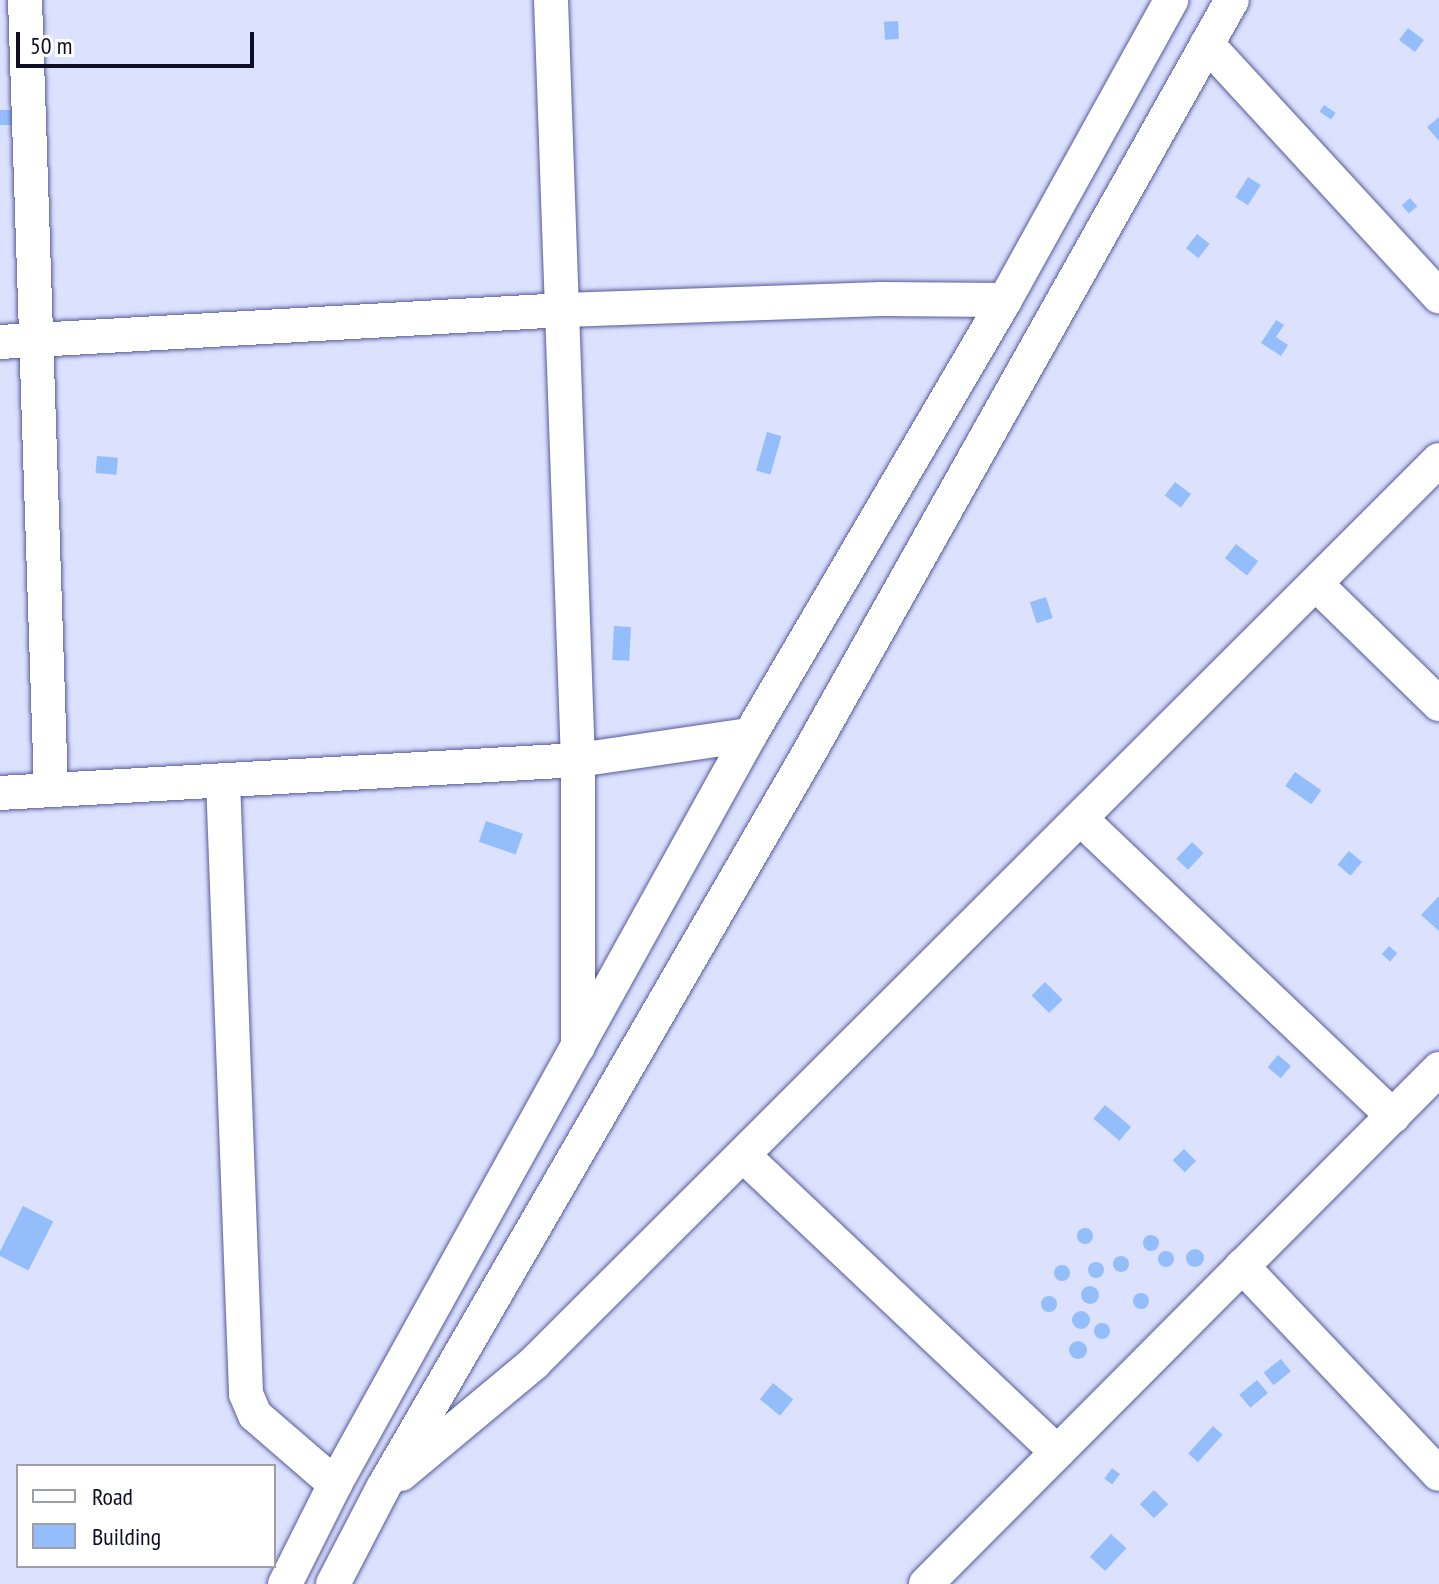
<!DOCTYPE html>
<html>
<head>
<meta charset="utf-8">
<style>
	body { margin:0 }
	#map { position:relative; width:1439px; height:1584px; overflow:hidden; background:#dce1fe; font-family:"PT Sans Narrow",sans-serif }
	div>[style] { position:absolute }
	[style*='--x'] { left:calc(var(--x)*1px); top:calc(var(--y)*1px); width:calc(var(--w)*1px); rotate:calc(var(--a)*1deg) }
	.building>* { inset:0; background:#94bdfc; transform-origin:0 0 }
	.round { border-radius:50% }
	.roads { filter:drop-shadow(0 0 2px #565a9a) drop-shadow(0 0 2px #565a9a) }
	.minor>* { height:34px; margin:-17px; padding:0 17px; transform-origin:17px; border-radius:17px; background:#fff }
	span { translate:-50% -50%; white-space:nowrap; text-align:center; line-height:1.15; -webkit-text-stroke:6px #fff; paint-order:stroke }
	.legend { position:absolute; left:16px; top:1464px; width:260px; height:104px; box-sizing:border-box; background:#fff; border:2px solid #9e9ea8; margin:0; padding:10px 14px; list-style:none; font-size:24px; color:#0d0d26 }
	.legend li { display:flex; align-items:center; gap:16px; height:40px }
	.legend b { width:40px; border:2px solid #9e9ea8 }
	.scale { position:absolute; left:16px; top:32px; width:238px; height:36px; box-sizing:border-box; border:4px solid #0d0d26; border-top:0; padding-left:10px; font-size:24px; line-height:28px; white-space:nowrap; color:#0d0d26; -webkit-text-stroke:6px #fff; paint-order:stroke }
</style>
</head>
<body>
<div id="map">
	<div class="building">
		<i style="left:898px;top:21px;width:18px;height:14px;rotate:87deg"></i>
		<i style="left:1408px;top:28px;width:20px;height:15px;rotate:37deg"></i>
		<i style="left:1324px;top:105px;width:14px;height:8px;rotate:34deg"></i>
		<i style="left:0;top:110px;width:12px;height:15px"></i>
		<i style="clip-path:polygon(1439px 117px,1439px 141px,1427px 127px)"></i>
		<i style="left:1248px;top:177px;width:15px;height:24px;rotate:32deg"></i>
		<i style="left:1410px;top:198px;width:11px;height:11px;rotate:49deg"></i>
		<i style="left:1197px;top:234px;width:16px;height:18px;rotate:38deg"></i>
		<i style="clip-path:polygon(1276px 320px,1284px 325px,1276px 337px,1288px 345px,1281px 356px,1261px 343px)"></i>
		<i style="left:767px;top:432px;width:15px;height:40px;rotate:16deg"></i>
		<i style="left:97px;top:456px;width:21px;height:17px;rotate:5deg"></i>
		<i style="left:1175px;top:482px;width:20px;height:17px;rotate:37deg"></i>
		<i style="left:1236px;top:544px;width:28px;height:18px;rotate:38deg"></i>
		<i style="left:1046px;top:597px;width:22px;height:17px;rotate:72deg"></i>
		<i style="left:614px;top:626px;width:17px;height:34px;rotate:3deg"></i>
		<i style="left:1295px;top:772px;width:32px;height:17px;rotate:35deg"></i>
		<i style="left:486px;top:821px;width:39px;height:22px;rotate:19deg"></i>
		<i style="left:1192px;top:842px;width:16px;height:23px;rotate:43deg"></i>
		<i style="left:1349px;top:851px;width:17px;height:18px;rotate:40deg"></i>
		<i style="clip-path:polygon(1439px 896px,1439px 931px,1421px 915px)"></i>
		<i style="left:1389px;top:946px;width:11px;height:11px;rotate:41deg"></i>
		<i style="left:1045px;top:982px;width:25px;height:19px;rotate:45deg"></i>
		<i style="left:1278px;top:1055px;width:17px;height:16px;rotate:40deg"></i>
		<i style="left:1105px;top:1105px;width:34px;height:18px;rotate:40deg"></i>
		<i style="left:1184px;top:1149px;width:17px;height:16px;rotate:45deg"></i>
		<i style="left:23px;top:1206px;width:34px;height:55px;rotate:27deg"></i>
		<i class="round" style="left:1077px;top:1228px;width:16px;height:16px"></i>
		<i class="round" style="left:1143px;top:1235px;width:16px;height:16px"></i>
		<i class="round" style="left:1186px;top:1249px;width:18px;height:18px"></i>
		<i class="round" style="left:1158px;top:1251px;width:16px;height:16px"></i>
		<i class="round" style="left:1113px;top:1256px;width:16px;height:16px"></i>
		<i class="round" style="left:1088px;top:1262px;width:16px;height:16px"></i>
		<i class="round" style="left:1054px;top:1265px;width:16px;height:16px"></i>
		<i class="round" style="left:1081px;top:1286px;width:18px;height:18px"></i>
		<i class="round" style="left:1133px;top:1293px;width:16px;height:16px"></i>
		<i class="round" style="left:1041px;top:1296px;width:16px;height:16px"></i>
		<i class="round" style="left:1072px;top:1311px;width:18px;height:18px"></i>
		<i class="round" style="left:1094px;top:1323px;width:16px;height:16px"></i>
		<i class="round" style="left:1069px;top:1341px;width:18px;height:18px"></i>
		<i style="left:1281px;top:1359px;width:16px;height:22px;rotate:52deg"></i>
		<i style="left:1257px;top:1380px;width:17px;height:23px;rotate:50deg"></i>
		<i style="left:773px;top:1383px;width:26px;height:21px;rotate:39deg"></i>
		<i style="left:1213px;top:1426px;width:13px;height:37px;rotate:42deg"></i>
		<i style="left:1112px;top:1468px;width:10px;height:13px;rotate:37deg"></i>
		<i style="left:1154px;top:1490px;width:20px;height:20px;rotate:45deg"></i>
		<i style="left:1111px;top:1534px;width:21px;height:31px;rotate:43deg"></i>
	</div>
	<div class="roads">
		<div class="minor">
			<i style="--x:25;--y:0;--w:789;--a:88.11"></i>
			<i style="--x:551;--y:0;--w:760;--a:87.97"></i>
			<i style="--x:578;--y:760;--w:287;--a:90"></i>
			<i style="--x:1207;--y:44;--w:343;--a:47.4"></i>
			<i style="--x:0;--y:342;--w:565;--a:-3.25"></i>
			<i style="--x:564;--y:310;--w:317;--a:-2"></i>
			<i style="--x:881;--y:299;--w:124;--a:0.5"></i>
			<i style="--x:1316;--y:584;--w:172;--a:44.3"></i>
			<i style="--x:223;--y:780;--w:614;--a:87.85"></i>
			<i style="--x:246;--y:1394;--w:23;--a:67"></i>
			<i style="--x:255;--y:1415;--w:106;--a:40.8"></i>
			<i style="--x:0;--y:793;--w:579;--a:-3.27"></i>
			<i style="--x:578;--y:760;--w:174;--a:-8.3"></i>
			<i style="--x:1081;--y:819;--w:431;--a:43.6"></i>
			<i style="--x:744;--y:1156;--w:431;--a:43.4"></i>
			<i style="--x:1242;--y:1266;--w:286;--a:46.6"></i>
			<i style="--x:401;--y:1474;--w:173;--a:-39.8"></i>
			<i style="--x:534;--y:1363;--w:1278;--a:-44.94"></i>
			<i style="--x:285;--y:1584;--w:112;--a:-63.4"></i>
			<i style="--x:335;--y:1484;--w:856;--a:-61.01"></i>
			<i style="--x:750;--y:735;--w:504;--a:-59.62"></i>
			<i style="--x:1005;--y:300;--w:343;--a:-61"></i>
			<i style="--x:333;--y:1584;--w:108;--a:-62.5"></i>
			<i style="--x:383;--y:1488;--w:852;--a:-59.91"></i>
			<i style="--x:810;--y:751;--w:861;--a:-60.67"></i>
			<i style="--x:926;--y:1584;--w:727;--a:-45.11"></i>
		</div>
	</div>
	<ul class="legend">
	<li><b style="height:10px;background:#fff"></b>Road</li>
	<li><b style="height:22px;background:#94bdfc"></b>Building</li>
	</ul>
	<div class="scale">50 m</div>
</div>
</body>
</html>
